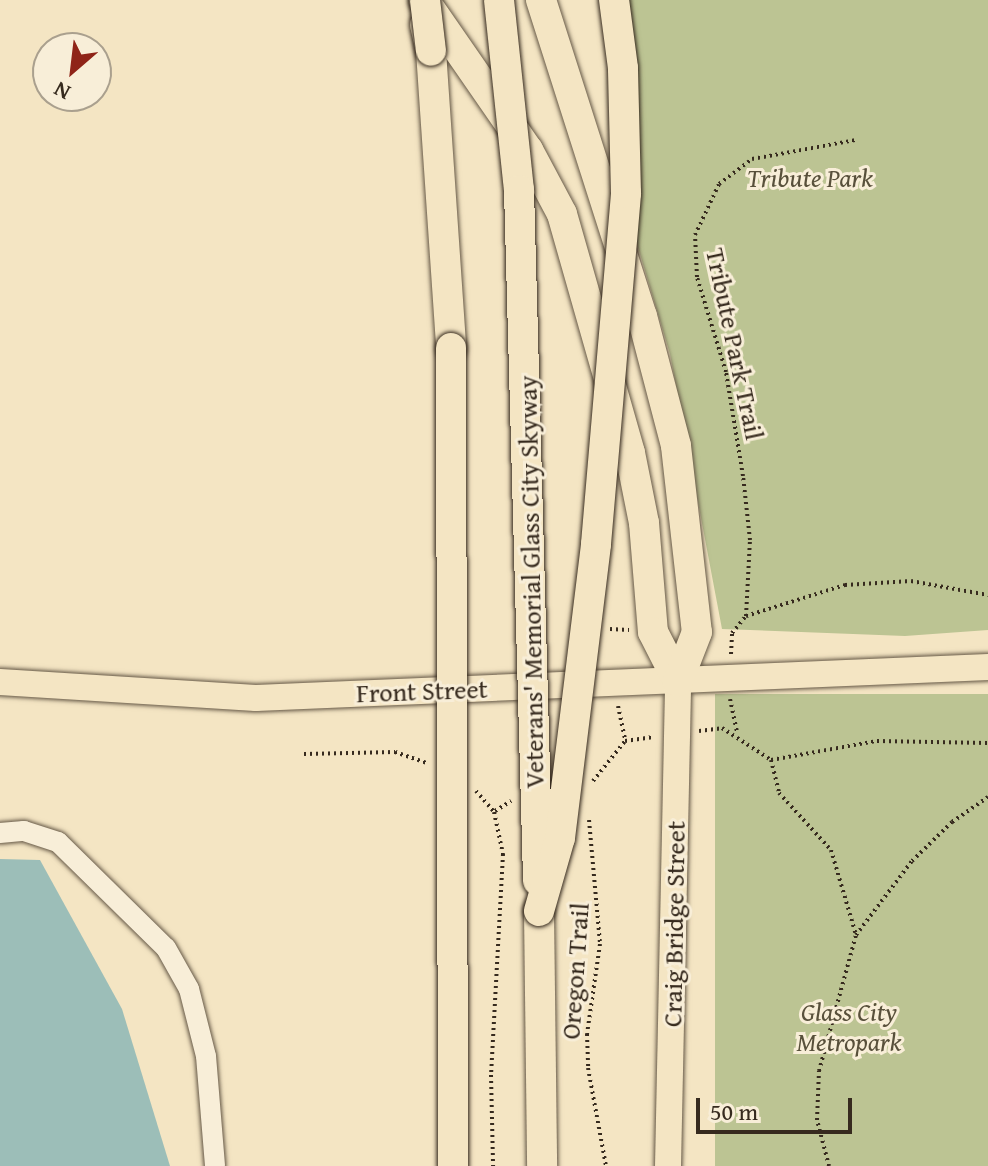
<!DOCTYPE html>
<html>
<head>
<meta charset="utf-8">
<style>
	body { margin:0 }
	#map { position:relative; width:988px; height:1166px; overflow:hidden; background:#f4e5c3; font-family:"Gentium Book Plus",serif }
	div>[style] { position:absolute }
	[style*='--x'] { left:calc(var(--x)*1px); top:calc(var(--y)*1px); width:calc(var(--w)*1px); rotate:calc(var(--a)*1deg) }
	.green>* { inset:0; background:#bcc493; transform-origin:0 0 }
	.water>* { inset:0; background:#9cbeb8 }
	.path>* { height:4px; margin-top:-2px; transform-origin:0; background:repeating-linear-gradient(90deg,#362a1e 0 2px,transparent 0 6px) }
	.roads { filter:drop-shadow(0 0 2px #665947) drop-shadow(0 0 2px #665947) }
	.minor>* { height:20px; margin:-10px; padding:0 10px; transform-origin:10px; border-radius:10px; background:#f8eed8 }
	.major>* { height:26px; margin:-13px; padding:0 13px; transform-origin:13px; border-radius:13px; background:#f4e5c3 }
	.highway>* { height:30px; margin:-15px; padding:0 15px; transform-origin:15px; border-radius:15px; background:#f4e5c3 }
	.bridges { filter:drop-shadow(0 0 2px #362a1e) drop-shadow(0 0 2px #362a1e) }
	.highway-bridge>* { height:30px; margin:-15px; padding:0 15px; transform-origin:15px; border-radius:15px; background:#f4e5c3 }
	span { translate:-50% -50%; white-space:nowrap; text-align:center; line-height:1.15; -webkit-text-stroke:6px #f8eed8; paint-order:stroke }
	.park-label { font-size:26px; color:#58503b; font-style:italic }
	.street-label { font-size:26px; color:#362a1e }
	.north { position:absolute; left:32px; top:32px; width:80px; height:80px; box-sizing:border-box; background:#f8eed8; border:2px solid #aaa08e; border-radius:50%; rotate:208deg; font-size:22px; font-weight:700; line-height:32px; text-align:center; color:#362a1e }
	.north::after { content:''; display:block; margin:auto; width:28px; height:36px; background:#8f2418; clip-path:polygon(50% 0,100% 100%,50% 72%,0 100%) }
	.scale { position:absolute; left:696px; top:1098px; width:156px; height:36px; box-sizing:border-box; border:4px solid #362a1e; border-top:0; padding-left:10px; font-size:24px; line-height:28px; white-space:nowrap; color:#362a1e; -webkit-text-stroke:6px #f8eed8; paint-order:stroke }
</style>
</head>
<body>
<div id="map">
	<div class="green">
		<i style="clip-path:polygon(624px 0,988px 0,988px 630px,905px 636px,722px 629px,670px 354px,634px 234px)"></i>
		<i style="left:988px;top:694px;width:472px;height:273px;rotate:90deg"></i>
	</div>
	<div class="water">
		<i style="clip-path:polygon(0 859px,40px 860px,122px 1009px,170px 1166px,0 1166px)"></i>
	</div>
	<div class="path">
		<i style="--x:746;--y:616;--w:76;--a:-87"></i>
		<i style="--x:750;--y:540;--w:64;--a:-96.2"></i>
		<i style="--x:743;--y:476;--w:105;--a:-99.3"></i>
		<i style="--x:726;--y:372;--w:99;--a:-107"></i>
		<i style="--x:697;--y:277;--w:42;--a:-92.7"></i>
		<i style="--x:695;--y:235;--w:56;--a:-64.8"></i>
		<i style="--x:719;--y:184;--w:41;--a:-37.1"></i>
		<i style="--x:752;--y:159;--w:106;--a:-10.4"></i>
		<i style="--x:610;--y:629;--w:19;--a:3"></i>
		<i style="--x:732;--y:633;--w:22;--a:-51"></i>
		<i style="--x:746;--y:616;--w:104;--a:-17.4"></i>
		<i style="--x:845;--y:585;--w:66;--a:-3.5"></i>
		<i style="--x:911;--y:581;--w:78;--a:10.3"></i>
		<i style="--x:731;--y:654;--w:21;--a:-87"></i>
		<i style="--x:730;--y:699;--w:35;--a:78"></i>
		<i style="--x:618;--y:706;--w:35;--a:78"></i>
		<i style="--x:699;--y:731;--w:23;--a:-7"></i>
		<i style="--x:722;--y:728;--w:59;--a:33.1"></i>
		<i style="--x:771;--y:760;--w:34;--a:76"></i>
		<i style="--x:779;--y:793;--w:77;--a:47.6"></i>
		<i style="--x:831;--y:850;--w:89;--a:73.6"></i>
		<i style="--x:625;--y:741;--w:29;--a:-8"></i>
		<i style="--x:304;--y:754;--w:91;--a:-1.3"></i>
		<i style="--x:395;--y:752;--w:34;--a:19"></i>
		<i style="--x:771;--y:760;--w:108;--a:-10.2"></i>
		<i style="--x:877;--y:741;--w:111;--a:1"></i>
		<i style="--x:593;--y:781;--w:51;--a:-51.3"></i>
		<i style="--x:476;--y:791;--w:28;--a:49"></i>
		<i style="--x:494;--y:812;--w:43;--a:77.9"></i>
		<i style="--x:503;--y:854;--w:221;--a:93.1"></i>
		<i style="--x:491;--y:1075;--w:91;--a:88.7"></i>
		<i style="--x:495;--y:811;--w:19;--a:-32"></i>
		<i style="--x:589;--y:820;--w:124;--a:84.9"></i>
		<i style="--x:600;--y:944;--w:91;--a:98.2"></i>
		<i style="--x:587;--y:1034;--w:34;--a:88"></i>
		<i style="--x:588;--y:1068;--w:100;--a:79.6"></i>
		<i style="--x:829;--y:1166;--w:48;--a:-104.6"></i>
		<i style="--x:817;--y:1120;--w:49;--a:-87.7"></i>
		<i style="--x:819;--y:1071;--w:141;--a:-74.8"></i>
		<i style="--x:856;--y:935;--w:93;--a:-52.9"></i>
		<i style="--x:912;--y:861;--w:56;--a:-44.3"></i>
		<i style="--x:952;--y:822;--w:44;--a:-34.8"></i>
	</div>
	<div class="roads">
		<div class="minor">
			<i style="--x:0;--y:833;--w:24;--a:-5"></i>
			<i style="--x:24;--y:831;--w:36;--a:18"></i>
			<i style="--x:58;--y:842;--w:151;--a:44.5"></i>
			<i style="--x:166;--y:948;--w:47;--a:60.7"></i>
			<i style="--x:189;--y:989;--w:69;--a:75.8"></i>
			<i style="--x:206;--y:1056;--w:110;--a:85.3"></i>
		</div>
		<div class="major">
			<i style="--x:0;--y:682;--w:256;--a:3.6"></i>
			<i style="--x:256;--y:698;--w:733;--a:-2.43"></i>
			<i style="--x:668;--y:1166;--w:485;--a:-88.8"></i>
		</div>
		<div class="highway">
			<i style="--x:424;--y:0;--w:183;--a:55.3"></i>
			<i style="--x:528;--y:150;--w:72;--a:62"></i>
			<i style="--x:562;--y:214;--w:248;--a:74.1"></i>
			<i style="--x:630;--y:453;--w:71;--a:78.7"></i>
			<i style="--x:644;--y:523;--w:109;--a:85.3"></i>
			<i style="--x:653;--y:632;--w:55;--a:63"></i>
			<i style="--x:541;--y:0;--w:332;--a:72.3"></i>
			<i style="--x:642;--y:316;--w:134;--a:75.3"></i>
			<i style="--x:676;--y:446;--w:187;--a:83.6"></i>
			<i style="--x:697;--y:632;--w:53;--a:111.2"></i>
			<i style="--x:425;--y:25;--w:27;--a:77"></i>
			<i style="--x:431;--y:51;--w:298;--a:86.1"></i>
			<i style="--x:539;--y:911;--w:255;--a:89.3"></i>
		</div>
	</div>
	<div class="bridges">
		<div class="highway-bridge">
			<i style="--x:425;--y:0;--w:51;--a:83.3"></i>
			<i style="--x:499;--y:0;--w:191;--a:84"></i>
			<i style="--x:519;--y:190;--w:691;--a:88.42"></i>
			<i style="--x:451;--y:348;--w:818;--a:89.86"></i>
			<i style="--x:539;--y:911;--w:76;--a:-74"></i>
			<i style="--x:560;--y:838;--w:296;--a:-83"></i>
			<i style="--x:596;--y:544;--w:352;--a:-85.1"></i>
			<i style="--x:626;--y:193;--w:125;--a:-91.4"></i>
			<i style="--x:623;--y:68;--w:69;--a:-97.5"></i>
		</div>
	</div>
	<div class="park-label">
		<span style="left:810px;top:178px">Tribute Park</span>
		<span style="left:849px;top:1027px">Glass City<br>Metropark</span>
	</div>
	<div class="street-label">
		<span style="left:735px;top:344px;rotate:78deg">Tribute Park Trail</span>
		<span style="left:531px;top:582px;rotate:-91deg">Veterans' Memorial Glass City Skyway</span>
		<span style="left:422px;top:691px;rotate:-2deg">Front Street</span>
		<span style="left:674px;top:924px;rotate:-89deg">Craig Bridge Street</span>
		<span style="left:575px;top:971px;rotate:-86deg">Oregon Trail</span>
	</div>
	<div class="north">N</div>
	<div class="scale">50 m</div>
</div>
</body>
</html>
